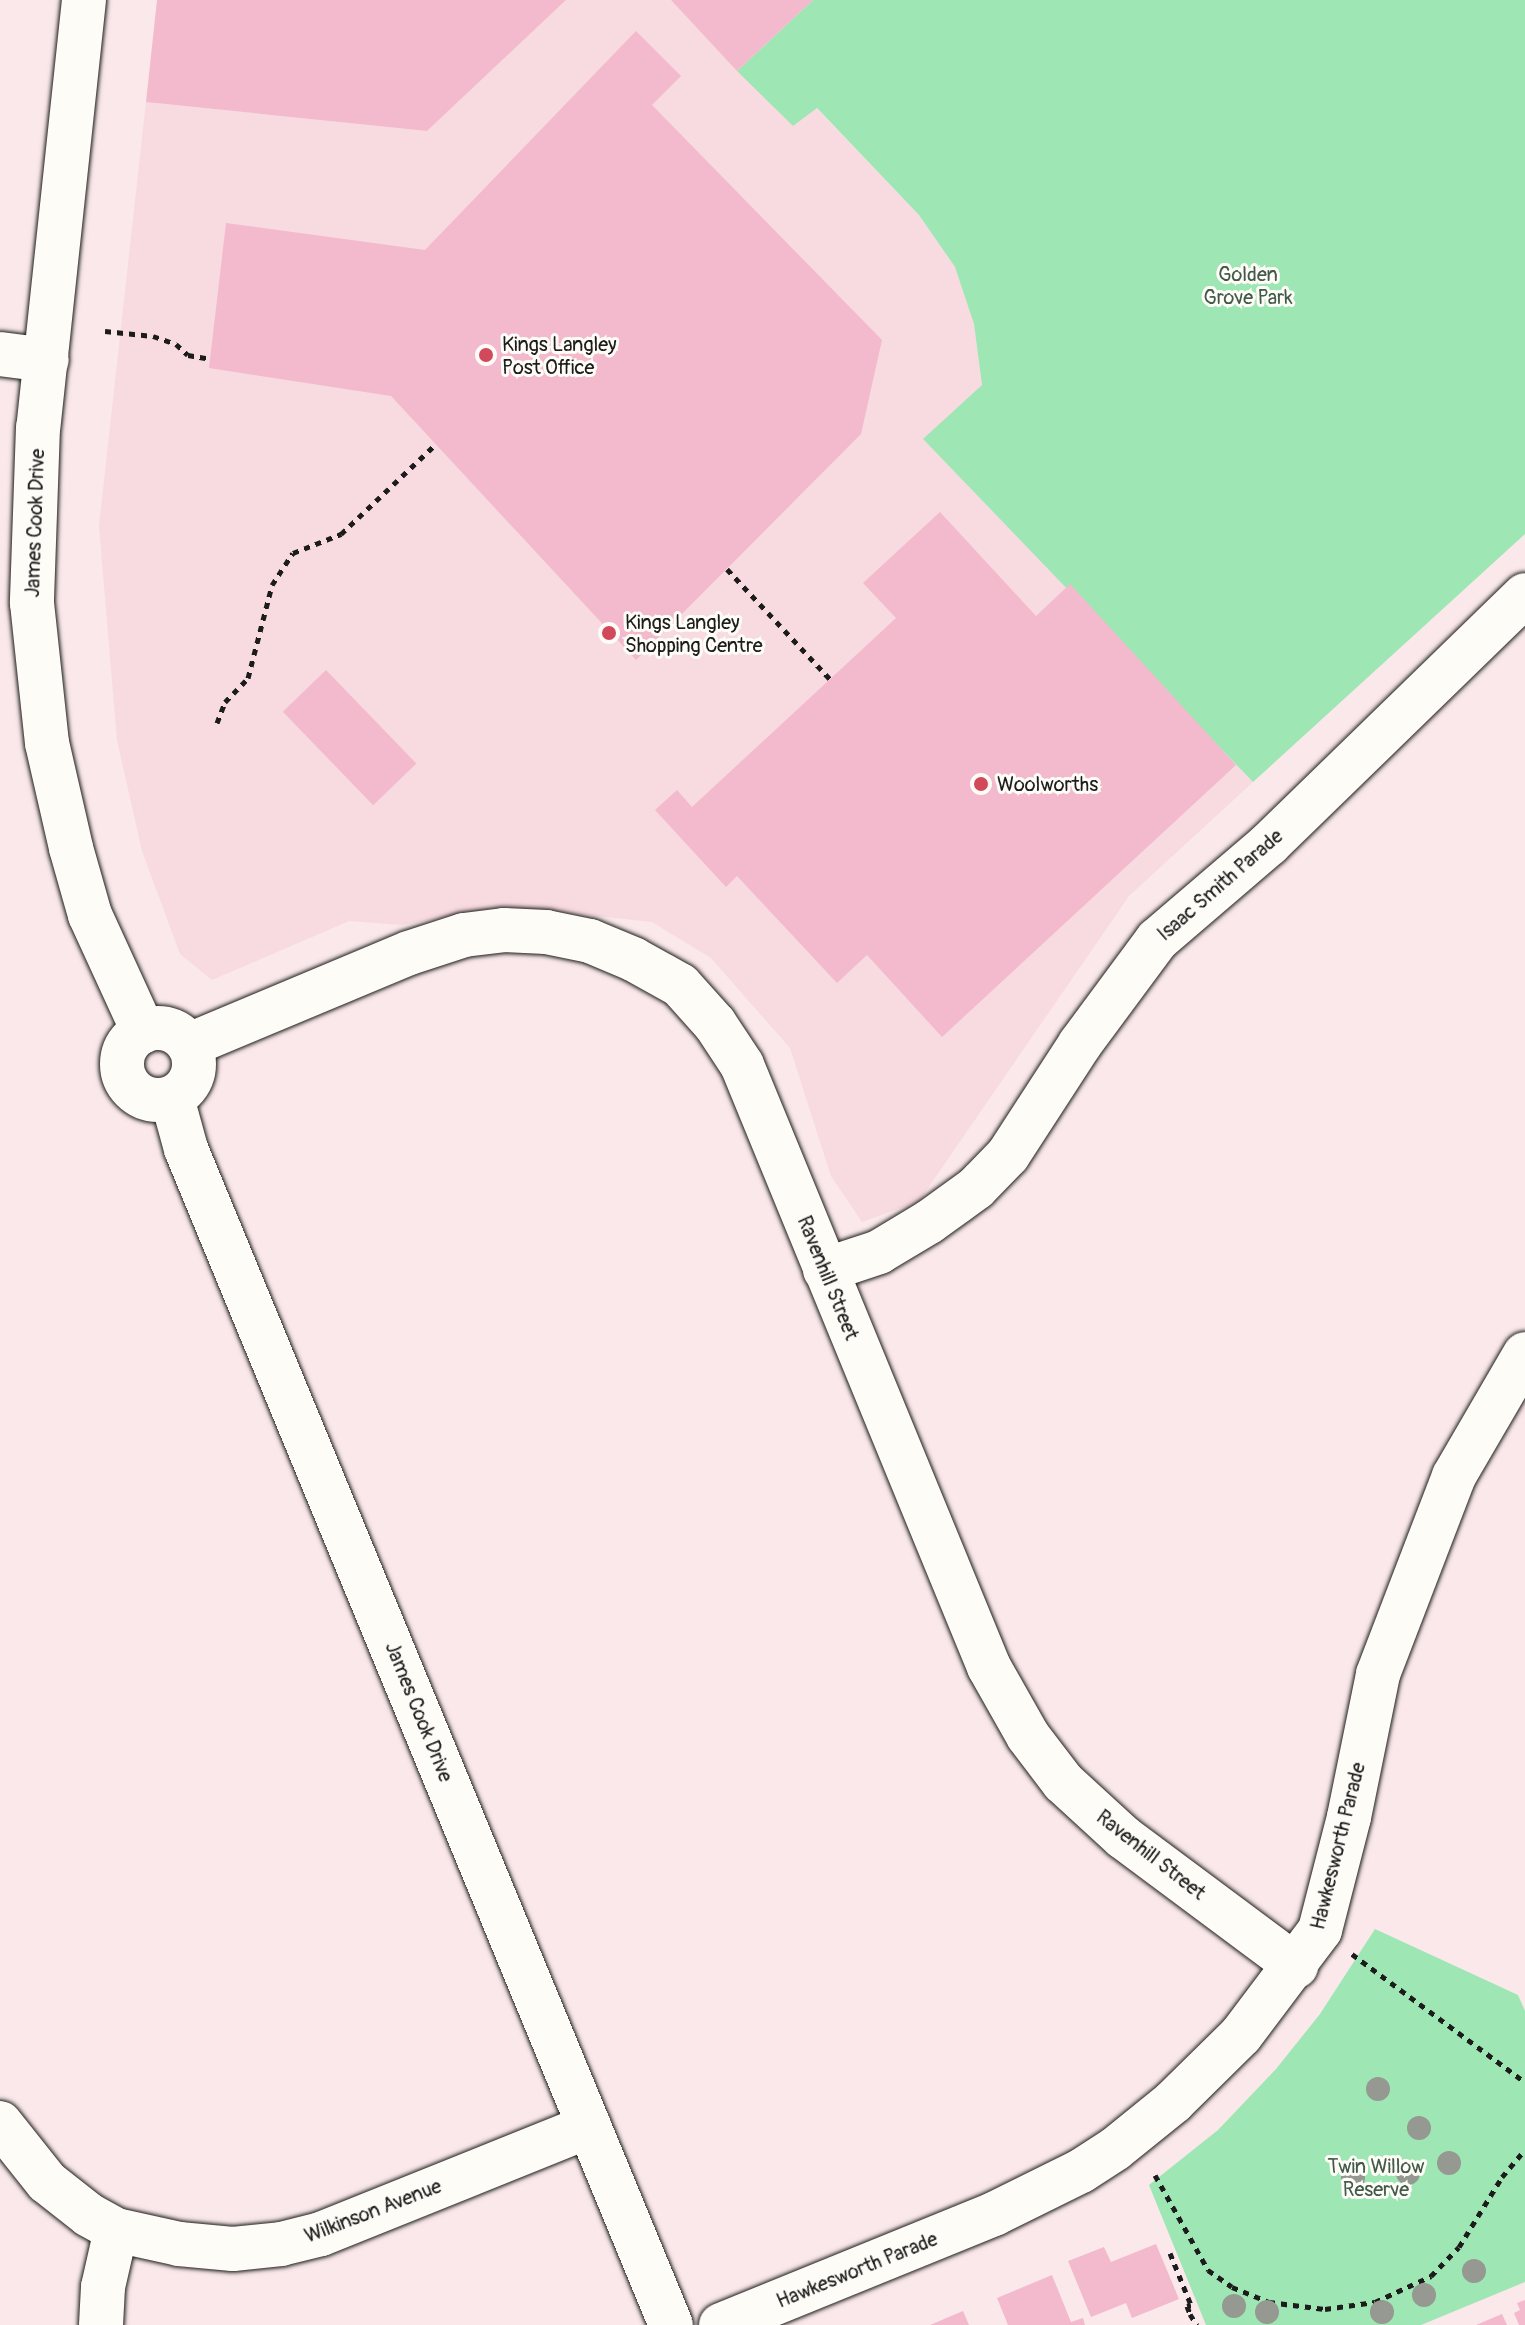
<!DOCTYPE html>
<html>
<head>
<meta charset="utf-8">
<style>
	body { margin:0 }
	#map { position:relative; width:1525px; height:2325px; overflow:hidden; background:#fae8ea; font-family:Pangolin,sans-serif }
	div>[style] { position:absolute }
	[style*='--x'] { left:calc(var(--x)*1px); top:calc(var(--y)*1px); width:calc(var(--w)*1px); rotate:calc(var(--a)*1deg) }
	.built>* { inset:0; background:#f8dae1 }
	.green>* { inset:0; background:#9ee6b3 }
	.building>* { inset:0; background:#f3bacd; transform-origin:0 0 }
	.path>* { height:5px; margin-top:-2.5px; transform-origin:0; background:repeating-linear-gradient(90deg,#1c1c1c 0 6px,transparent 0 12px) }
	.roads { filter:drop-shadow(0 0 2px #1c1c1c) drop-shadow(0 0 2px #1c1c1c) }
	.minor>* { height:44px; margin:-22px; padding:0 22px; transform-origin:22px; border-radius:22px; background:#fdfcf7 }
	.minor>.ring { margin:-22px; padding:0; box-sizing:content-box; background:none; border:44px solid #fdfcf7; border-radius:50% }
	.trees>* { width:24px; height:24px; margin:-12px; border-radius:50%; background:#959991 }
	.dots>* { width:22px; height:22px; translate:-50% -50%; box-sizing:border-box; border:4px solid #fdfcf7; border-radius:50% }
	span { translate:-50% -50%; white-space:nowrap; text-align:center; line-height:1.15; -webkit-text-stroke:6px #fdfcf7; paint-order:stroke }
	.park-label { font-size:20px; color:#435949 }
	.poi-label { font-size:20px; color:#1c1c1c }
	.left { translate:0 -50%; text-align:left }
	.street-label { font-size:20px; color:#1c1c1c }
</style>
</head>
<body>
<div id="map">
	<div class="built">
		<i style="clip-path:polygon(566px 0,671px 0,793px 126px,816px 108px,919px 215px,955px 267px,974px 324px,982px 385px,924px 440px,1253px 782px,1129px 896px,919px 1201px,862px 1222px,831px 1176px,790px 1048px,711px 958px,652px 922px,506px 906px,402px 925px,349px 921px,212px 980px,180px 954px,142px 851px,117px 740px,99px 526px,146px 102px,427px 131px)"></i>
	</div>
	<div class="green">
		<i style="clip-path:polygon(813px 0,1525px 0,1525px 534px,1253px 782px,923px 439px,982px 385px,974px 324px,955px 267px,919px 215px,817px 108px,793px 126px,737px 71px)"></i>
		<i style="clip-path:polygon(1375px 1929px,1518px 1995px,1525px 2011px,1525px 2282px,1421px 2325px,1206px 2325px,1149px 2185px,1218px 2130px,1276px 2069px,1320px 2014px)"></i>
	</div>
	<div class="building">
		<i style="clip-path:polygon(157px 0,566px 0,427px 131px,146px 102px)"></i>
		<i style="clip-path:polygon(671px 0,813px 0,737px 71px)"></i>
		<i style="clip-path:polygon(636px 31px,681px 76px,652px 105px,882px 340px,861px 434px,636px 660px,391px 396px,209px 368px,226px 223px,425px 250px)"></i>
		<i style="clip-path:polygon(940px 512px,1036px 616px,1070px 584px,1236px 765px,942px 1037px,867px 955px,837px 983px,737px 876px,726px 887px,655px 810px,677px 790px,692px 807px,896px 618px,863px 583px)"></i>
		<i style="left:326px;top:670px;width:130px;height:60px;rotate:46deg"></i>
		<i style="clip-path:polygon(1156px 2244px,1179px 2299px,1132px 2318px,1126px 2303px,1091px 2317px,1068px 2261px,1104px 2247px,1111px 2262px)"></i>
		<i style="clip-path:polygon(1052px 2275px,1071px 2322px,1083px 2318px,1085px 2325px,1008px 2325px,997px 2298px)"></i>
		<i style="clip-path:polygon(1525px 2300px,1525px 2325px,1519px 2325px,1514px 2313px,1520px 2310px,1517px 2303px)"></i>
		<i style="clip-path:polygon(963px 2311px,969px 2325px,930px 2325px)"></i>
		<i style="clip-path:polygon(1502px 2314px,1507px 2325px,1476px 2325px)"></i>
	</div>
	<div class="path">
		<i style="--x:105;--y:331;--w:48;--a:5.9"></i>
		<i style="--x:153;--y:336;--w:24;--a:19"></i>
		<i style="--x:176;--y:344;--w:16;--a:43"></i>
		<i style="--x:188;--y:355;--w:22;--a:10"></i>
		<i style="--x:727;--y:569;--w:151;--a:46.9"></i>
		<i style="--x:217;--y:723;--w:22;--a:-69"></i>
		<i style="--x:225;--y:702;--w:33;--a:-46"></i>
		<i style="--x:248;--y:678;--w:96;--a:-75.5"></i>
		<i style="--x:272;--y:585;--w:38;--a:-57"></i>
		<i style="--x:293;--y:553;--w:52;--a:-21.6"></i>
		<i style="--x:341;--y:534;--w:131;--a:-43.5"></i>
		<i style="--x:1352;--y:1954;--w:215;--a:36.5"></i>
		<i style="--x:1155;--y:2175;--w:109;--a:60.8"></i>
		<i style="--x:1208;--y:2270;--w:29;--a:35"></i>
		<i style="--x:1232;--y:2287;--w:40;--a:22"></i>
		<i style="--x:1269;--y:2302;--w:56;--a:7.1"></i>
		<i style="--x:1325;--y:2309;--w:50;--a:-8"></i>
		<i style="--x:1375;--y:2302;--w:62;--a:-24.9"></i>
		<i style="--x:1431;--y:2276;--w:40;--a:-46"></i>
		<i style="--x:1459;--y:2247;--w:82;--a:-58.4"></i>
		<i style="--x:1502;--y:2177;--w:35;--a:-50"></i>
		<i style="--x:1170;--y:2253;--w:56;--a:68"></i>
		<i style="--x:1191;--y:2305;--w:4;--a:166"></i>
		<i style="--x:1187;--y:2306;--w:9;--a:69"></i>
		<i style="--x:1190;--y:2314;--w:13;--a:58"></i>
	</div>
	<div class="roads">
		<div class="minor">
			<i style="--x:84;--y:0;--w:429;--a:96.1"></i>
			<i style="--x:38;--y:427;--w:176;--a:92"></i>
			<i style="--x:32;--y:603;--w:141;--a:83.9"></i>
			<i style="--x:47;--y:743;--w:108;--a:77.1"></i>
			<i style="--x:71;--y:848;--w:70;--a:74.2"></i>
			<i style="--x:90;--y:915;--w:128;--a:65.4"></i>
			<i style="--x:0;--y:354;--w:47;--a:7.3"></i>
			<i class="ring" style="left:122px;top:1028px;width:28px;height:28px"></i>
			<i style="--x:189;--y:1045;--w:238;--a:-22.7"></i>
			<i style="--x:409;--y:953;--w:58;--a:-18.1"></i>
			<i style="--x:464;--y:935;--w:40;--a:-7.1"></i>
			<i style="--x:504;--y:930;--w:42;--a:2.7"></i>
			<i style="--x:546;--y:932;--w:45;--a:11.6"></i>
			<i style="--x:590;--y:941;--w:47;--a:22.7"></i>
			<i style="--x:633;--y:959;--w:54;--a:29"></i>
			<i style="--x:680;--y:985;--w:52;--a:48.1"></i>
			<i style="--x:715;--y:1024;--w:49;--a:56.6"></i>
			<i style="--x:742;--y:1065;--w:651;--a:67.69"></i>
			<i style="--x:989;--y:1667;--w:79;--a:60.5"></i>
			<i style="--x:1028;--y:1736;--w:58;--a:52.7"></i>
			<i style="--x:1063;--y:1782;--w:81;--a:42.5"></i>
			<i style="--x:1123;--y:1837;--w:216;--a:36.7"></i>
			<i style="--x:172;--y:1098;--w:53;--a:74.6"></i>
			<i style="--x:186;--y:1149;--w:1272;--a:67.59"></i>
			<i style="--x:825;--y:1270;--w:57;--a:-18.4"></i>
			<i style="--x:879;--y:1252;--w:58;--a:-31"></i>
			<i style="--x:929;--y:1222;--w:58;--a:-35.9"></i>
			<i style="--x:976;--y:1188;--w:46;--a:-45.9"></i>
			<i style="--x:1008;--y:1155;--w:132;--a:-57"></i>
			<i style="--x:1080;--y:1044;--w:129;--a:-53.5"></i>
			<i style="--x:1157;--y:940;--w:148;--a:-40.6"></i>
			<i style="--x:1269;--y:844;--w:357;--a:-44.2"></i>
			<i style="--x:0;--y:2123;--w:75;--a:51.5"></i>
			<i style="--x:47;--y:2182;--w:53;--a:38.2"></i>
			<i style="--x:89;--y:2215;--w:31;--a:29"></i>
			<i style="--x:116;--y:2230;--w:65;--a:12.5"></i>
			<i style="--x:179;--y:2244;--w:54;--a:5.3"></i>
			<i style="--x:233;--y:2249;--w:48;--a:-5.9"></i>
			<i style="--x:281;--y:2244;--w:41;--a:-14"></i>
			<i style="--x:321;--y:2234;--w:289;--a:-21.9"></i>
			<i style="--x:101;--y:2325;--w:38;--a:-87"></i>
			<i style="--x:103;--y:2287;--w:58;--a:-77.2"></i>
			<i style="--x:721;--y:2325;--w:295;--a:-22.1"></i>
			<i style="--x:994;--y:2214;--w:97;--a:-26.3"></i>
			<i style="--x:1081;--y:2171;--w:40;--a:-32.9"></i>
			<i style="--x:1115;--y:2149;--w:75;--a:-39"></i>
			<i style="--x:1173;--y:2102;--w:95;--a:-44.6"></i>
			<i style="--x:1241;--y:2035;--w:131;--a:-53"></i>
			<i style="--x:1320;--y:1930;--w:117;--a:-75.6"></i>
			<i style="--x:1349;--y:1817;--w:146;--a:-78.5"></i>
			<i style="--x:1378;--y:1674;--w:212;--a:-69"></i>
			<i style="--x:1454;--y:1476;--w:141;--a:-59.8"></i>
		</div>
	</div>
	<div class="trees">
		<i style="left:1378px;top:2089px"></i>
		<i style="left:1419px;top:2128px"></i>
		<i style="left:1449px;top:2163px"></i>
		<i style="left:1408px;top:2173px"></i>
		<i style="left:1353px;top:2178px"></i>
		<i style="left:1474px;top:2271px"></i>
		<i style="left:1424px;top:2295px"></i>
		<i style="left:1234px;top:2306px"></i>
		<i style="left:1267px;top:2312px"></i>
		<i style="left:1382px;top:2312px"></i>
	</div>
	<div class="dots">
		<i style="left:486px;top:355px;background:#d1495b"></i>
		<i style="left:609px;top:633px;background:#d1495b"></i>
		<i style="left:981px;top:784px;background:#d1495b"></i>
	</div>
	<div class="park-label">
		<span style="left:1248px;top:286px">Golden<br>Grove Park</span>
		<span style="left:1376px;top:2178px">Twin Willow<br>Reserve</span>
	</div>
	<div class="poi-label">
		<span class="left" style="left:502px;top:356px">Kings Langley<br>Post Office</span>
		<span class="left" style="left:625px;top:634px">Kings Langley<br>Shopping Centre</span>
		<span class="left" style="left:997px;top:784px">Woolworths</span>
	</div>
	<div class="street-label">
		<span style="left:35px;top:523px;rotate:-88deg">James Cook Drive</span>
		<span style="left:1220px;top:885px;rotate:-41deg">Isaac Smith Parade</span>
		<span style="left:828px;top:1278px;rotate:68deg">Ravenhill Street</span>
		<span style="left:419px;top:1712px;rotate:68deg">James Cook Drive</span>
		<span style="left:1338px;top:1846px;rotate:-76deg">Hawkesworth Parade</span>
		<span style="left:1151px;top:1855px;rotate:38deg">Ravenhill Street</span>
		<span style="left:373px;top:2211px;rotate:-21deg">Wilkinson Avenue</span>
		<span style="left:857px;top:2270px;rotate:-22deg">Hawkesworth Parade</span>
	</div>
</div>
</body>
</html>
